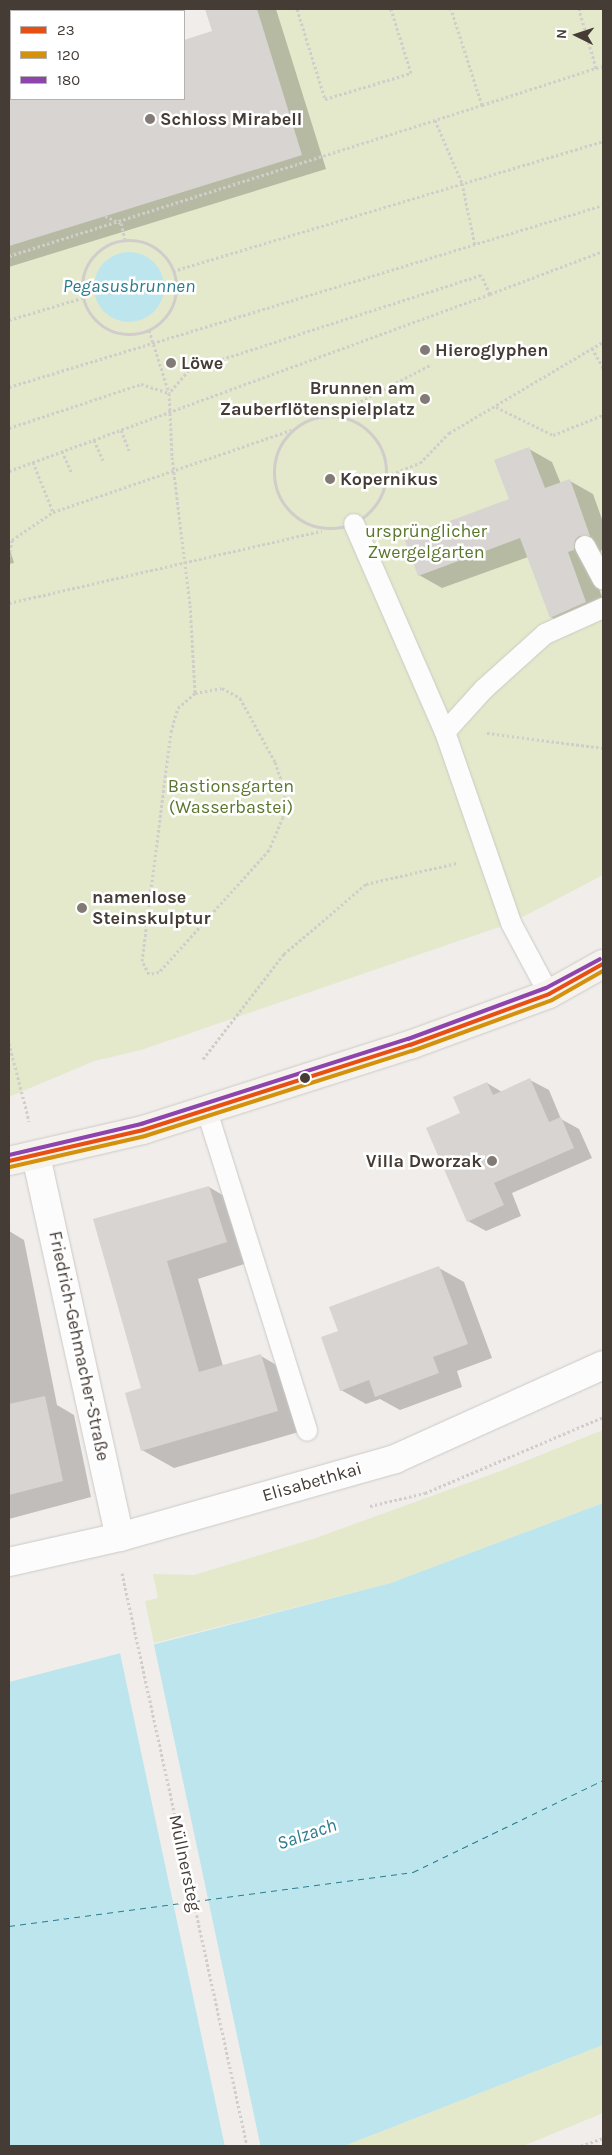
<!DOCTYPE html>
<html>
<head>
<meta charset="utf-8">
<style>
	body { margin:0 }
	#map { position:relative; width:612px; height:2155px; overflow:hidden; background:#f0edea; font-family:Karla,sans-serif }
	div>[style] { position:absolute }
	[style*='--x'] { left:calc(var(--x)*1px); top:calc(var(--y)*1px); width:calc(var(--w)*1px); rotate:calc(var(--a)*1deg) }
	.green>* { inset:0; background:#e4e9cb }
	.water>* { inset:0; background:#bce5ed }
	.round { border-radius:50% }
	.pier>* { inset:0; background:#f0edea; transform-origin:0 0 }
	.shadow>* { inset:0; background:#0003 }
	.ferry>* { height:1px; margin-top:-0.5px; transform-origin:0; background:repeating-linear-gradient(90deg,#2c7c8f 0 6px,transparent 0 11px) }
	.building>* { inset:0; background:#d8d4d1 }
	.path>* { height:3px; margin-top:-1.5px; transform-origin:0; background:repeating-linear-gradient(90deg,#d1cdcb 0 2.5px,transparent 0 5px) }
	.path>.ring { margin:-1.5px; padding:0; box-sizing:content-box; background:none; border:3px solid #d1cdcb; border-radius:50% }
	.roads { filter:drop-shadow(0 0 1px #ccc9c6) drop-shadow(0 0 1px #ccc9c6) }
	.lane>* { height:20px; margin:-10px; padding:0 10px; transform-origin:10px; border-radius:10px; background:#fdfcfc }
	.street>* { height:28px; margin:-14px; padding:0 14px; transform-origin:14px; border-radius:14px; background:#fdfcfc }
	.secondary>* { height:28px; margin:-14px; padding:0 14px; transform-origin:14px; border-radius:14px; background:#f6f3ef }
	.path-bridge>* { height:3px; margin-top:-1.5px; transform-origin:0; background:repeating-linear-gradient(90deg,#d1cdcb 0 2.5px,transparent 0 5px) }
	.bus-1>* { height:4px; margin:-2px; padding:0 2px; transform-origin:2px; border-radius:2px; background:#e75012 }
	.bus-2>* { height:4px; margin:-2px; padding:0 2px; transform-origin:2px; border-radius:2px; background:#d4910b }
	.bus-3>* { height:4px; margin:-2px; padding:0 2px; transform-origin:2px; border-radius:2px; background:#8e44ad }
	.dots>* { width:14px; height:14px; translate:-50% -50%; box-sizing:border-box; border:2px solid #fff; border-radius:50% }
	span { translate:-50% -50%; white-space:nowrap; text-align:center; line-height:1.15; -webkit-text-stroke:5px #fff; paint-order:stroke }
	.poi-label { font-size:18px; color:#463c36; font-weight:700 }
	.left { translate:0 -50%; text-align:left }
	.right { translate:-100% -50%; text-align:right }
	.park-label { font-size:18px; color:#59762b }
	.street-label { font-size:18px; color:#463c36 }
	.water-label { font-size:19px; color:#2c7c8f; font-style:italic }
	.frame { position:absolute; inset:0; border:10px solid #463c36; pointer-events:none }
	.legend { position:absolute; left:10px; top:10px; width:175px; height:90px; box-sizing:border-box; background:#fff; border:1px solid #b5b1af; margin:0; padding:6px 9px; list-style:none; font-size:15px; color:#463c36 }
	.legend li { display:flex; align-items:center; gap:10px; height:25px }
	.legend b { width:25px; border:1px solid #b5b1af }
	.north { position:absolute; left:552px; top:10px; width:50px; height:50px; -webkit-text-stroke:4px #fff; paint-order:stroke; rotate:274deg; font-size:14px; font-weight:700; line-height:20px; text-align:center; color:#463c36 }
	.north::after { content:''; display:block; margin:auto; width:18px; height:22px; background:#463c36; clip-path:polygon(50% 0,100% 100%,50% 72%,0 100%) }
</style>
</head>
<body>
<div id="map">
	<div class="green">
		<i style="clip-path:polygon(257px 9px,603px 9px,603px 875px,511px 923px,141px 1050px,94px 1061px,9px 1097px,9px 246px,302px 155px)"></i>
		<i style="clip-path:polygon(603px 1430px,603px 1503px,391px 1583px,154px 1643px,145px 1601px,158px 1598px,153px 1574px,194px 1575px,313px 1539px,498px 1472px)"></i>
		<i style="clip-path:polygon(603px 2045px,603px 2113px,523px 2146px,344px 2146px)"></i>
	</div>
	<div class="water">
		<i class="round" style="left:94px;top:252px;width:70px;height:70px"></i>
		<i style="clip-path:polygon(603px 1503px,603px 2045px,344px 2146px,9px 2146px,9px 1682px,391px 1583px)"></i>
	</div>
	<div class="pier">
		<i style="left:153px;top:1640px;width:518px;height:35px;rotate:78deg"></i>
	</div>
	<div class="shadow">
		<i style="clip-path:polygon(206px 9px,276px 9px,326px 169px,9px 267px,9px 93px,11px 92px,11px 99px,184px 99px,184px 41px,213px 32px)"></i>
		<i style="clip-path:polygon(11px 60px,11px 72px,9px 65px)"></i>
		<i style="clip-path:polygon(529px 449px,552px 462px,561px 484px,570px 481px,593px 494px,603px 522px,603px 548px,591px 566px,603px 600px,574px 631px,551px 617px,528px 557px,442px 588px,419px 575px,510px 500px)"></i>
		<i style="clip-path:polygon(9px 547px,14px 563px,9px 564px)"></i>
		<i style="clip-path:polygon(530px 1080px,549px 1090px,561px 1119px,579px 1129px,592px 1158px,512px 1193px,521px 1216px,486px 1231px,468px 1221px,461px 1114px,487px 1083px,502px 1092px)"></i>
		<i style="clip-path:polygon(209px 1187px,241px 1206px,257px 1260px,198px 1279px,223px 1366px,261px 1356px,292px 1374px,309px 1429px,174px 1468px,142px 1450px,142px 1389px,95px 1220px)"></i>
		<i style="clip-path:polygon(9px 1231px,24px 1240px,57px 1405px,74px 1415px,91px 1497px,9px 1519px)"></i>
		<i style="clip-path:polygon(439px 1268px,464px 1282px,492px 1358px,457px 1371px,462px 1387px,400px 1410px,380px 1399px,366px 1404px,341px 1390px,339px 1332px)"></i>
	</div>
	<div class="ferry">
		<i style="--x:9;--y:1926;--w:408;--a:-7.6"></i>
		<i style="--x:413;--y:1872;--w:211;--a:-25.8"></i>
	</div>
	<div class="building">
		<i style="clip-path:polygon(205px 9px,257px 9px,302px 155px,9px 246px,9px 99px,184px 99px,184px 40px,212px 31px)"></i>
		<i style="clip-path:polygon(529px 447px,545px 488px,570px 479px,590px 536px,579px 536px,575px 540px,574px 550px,568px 552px,586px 602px,550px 618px,520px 538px,418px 576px,404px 538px,509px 499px,494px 460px)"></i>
		<i style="clip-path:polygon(530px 1078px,549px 1122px,561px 1117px,574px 1148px,494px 1183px,504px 1205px,467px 1222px,426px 1128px,460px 1113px,453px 1097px,487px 1082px,493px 1095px)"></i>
		<i style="clip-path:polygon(209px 1186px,227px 1242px,167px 1261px,199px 1372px,261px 1354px,278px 1411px,141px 1451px,125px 1393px,141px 1388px,93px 1219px)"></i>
		<i style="clip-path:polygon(439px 1266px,468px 1344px,433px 1357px,439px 1373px,375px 1397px,369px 1380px,340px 1391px,321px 1337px,338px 1331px,329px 1307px)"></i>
		<i style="clip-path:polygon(45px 1396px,63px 1481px,9px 1495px,9px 1404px)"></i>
	</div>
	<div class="path">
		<i style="--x:297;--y:9;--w:94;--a:72.7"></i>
		<i style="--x:325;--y:99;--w:90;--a:-16.8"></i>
		<i style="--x:411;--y:73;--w:67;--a:-107.4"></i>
		<i style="--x:596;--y:68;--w:7;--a:-16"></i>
		<i style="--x:482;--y:105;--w:120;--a:-18"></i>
		<i style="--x:596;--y:68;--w:61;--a:-106.1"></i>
		<i style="--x:435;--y:120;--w:69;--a:66.8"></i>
		<i style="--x:462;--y:183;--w:64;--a:78.3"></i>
		<i style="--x:105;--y:216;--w:17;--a:24"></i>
		<i style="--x:121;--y:223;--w:16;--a:76"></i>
		<i class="ring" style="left:82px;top:240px;width:91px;height:91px"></i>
		<i style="--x:9;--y:256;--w:497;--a:-17.7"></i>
		<i style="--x:482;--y:105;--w:101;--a:-107.9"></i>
		<i style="--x:173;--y:271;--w:449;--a:-16.8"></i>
		<i style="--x:490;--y:294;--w:121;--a:-20.8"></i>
		<i style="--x:9;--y:320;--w:76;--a:-16.8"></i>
		<i style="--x:149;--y:330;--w:66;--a:72.4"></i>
		<i style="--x:169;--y:393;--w:64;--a:87.3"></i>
		<i style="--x:592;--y:348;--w:23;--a:61"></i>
		<i style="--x:9;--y:387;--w:621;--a:-17.03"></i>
		<i style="--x:496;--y:407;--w:64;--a:26.2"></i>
		<i style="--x:553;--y:435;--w:54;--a:-21.8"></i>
		<i style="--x:334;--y:415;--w:110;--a:-27.5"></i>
		<i class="ring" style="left:274px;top:416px;width:109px;height:109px"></i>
		<i style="--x:9;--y:428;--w:139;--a:-18.4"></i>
		<i style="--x:141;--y:384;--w:29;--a:18"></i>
		<i style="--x:121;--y:430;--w:22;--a:68"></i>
		<i style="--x:94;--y:440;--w:22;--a:66"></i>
		<i style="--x:62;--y:451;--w:24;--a:66"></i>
		<i style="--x:33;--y:462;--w:54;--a:68.2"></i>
		<i style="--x:9;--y:471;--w:513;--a:-20.2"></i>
		<i style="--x:490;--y:294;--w:21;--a:-115"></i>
		<i style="--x:481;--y:275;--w:307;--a:162"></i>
		<i style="--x:189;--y:370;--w:30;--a:131"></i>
		<i style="--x:387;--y:476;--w:35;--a:-22"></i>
		<i style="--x:420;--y:463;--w:42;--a:-46"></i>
		<i style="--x:449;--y:433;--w:179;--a:-30.6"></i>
		<i style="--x:9;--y:557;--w:17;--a:-80"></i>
		<i style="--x:12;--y:540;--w:50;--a:-34.3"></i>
		<i style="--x:53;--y:512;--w:252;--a:-19"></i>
		<i style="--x:9;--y:603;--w:321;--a:-13"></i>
		<i style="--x:190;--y:605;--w:88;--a:86.7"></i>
		<i style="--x:222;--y:688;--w:21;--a:29"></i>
		<i style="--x:240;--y:698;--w:73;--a:61.3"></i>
		<i style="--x:275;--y:762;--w:31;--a:71"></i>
		<i style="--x:285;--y:791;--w:26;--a:94"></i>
		<i style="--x:283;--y:817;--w:36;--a:113"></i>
		<i style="--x:269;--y:850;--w:164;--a:132"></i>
		<i style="--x:159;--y:972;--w:10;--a:169"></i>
		<i style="--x:149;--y:974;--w:15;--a:-118"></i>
		<i style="--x:142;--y:961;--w:231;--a:-82.8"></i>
		<i style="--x:171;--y:732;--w:25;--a:-74"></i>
		<i style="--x:178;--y:708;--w:23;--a:-41"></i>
		<i style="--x:195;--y:693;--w:27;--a:-10"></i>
		<i style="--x:487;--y:733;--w:117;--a:7.4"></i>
		<i style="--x:9;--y:1043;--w:81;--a:75.6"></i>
		<i style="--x:203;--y:1059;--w:133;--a:-52.4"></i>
		<i style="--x:284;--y:954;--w:108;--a:-40.5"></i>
		<i style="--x:366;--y:884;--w:93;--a:-13"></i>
		<i style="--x:370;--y:1506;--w:57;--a:-13.3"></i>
		<i style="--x:425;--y:1493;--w:194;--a:-23.1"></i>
		<i style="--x:122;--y:1573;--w:586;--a:77.69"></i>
		<i style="--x:581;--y:2146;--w:23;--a:-20"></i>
	</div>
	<div class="roads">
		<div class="lane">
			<i style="--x:354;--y:524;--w:227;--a:66.4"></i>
			<i style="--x:445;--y:732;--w:202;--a:70.9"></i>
			<i style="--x:511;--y:923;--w:81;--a:61.8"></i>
			<i style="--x:585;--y:546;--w:38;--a:62"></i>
			<i style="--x:445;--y:732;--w:58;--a:-47.8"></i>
			<i style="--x:484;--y:689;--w:82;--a:-42"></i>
			<i style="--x:545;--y:634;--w:64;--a:-24.1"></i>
			<i style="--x:207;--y:1111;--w:335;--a:72.6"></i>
		</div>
		<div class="street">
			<i style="--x:36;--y:1156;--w:390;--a:77.6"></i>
			<i style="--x:9;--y:1562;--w:114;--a:-12.7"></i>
			<i style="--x:120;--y:1537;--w:286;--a:-15.8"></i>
			<i style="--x:395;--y:1459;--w:228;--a:-24.3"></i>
		</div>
		<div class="secondary">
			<i style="--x:9;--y:1161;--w:138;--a:-13"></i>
			<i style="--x:143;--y:1130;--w:280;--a:-17.7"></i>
			<i style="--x:410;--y:1045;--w:148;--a:-20.1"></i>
			<i style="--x:549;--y:994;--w:62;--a:-29.1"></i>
		</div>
	</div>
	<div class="path-bridge">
		<i style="--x:172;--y:457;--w:149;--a:83.1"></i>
	</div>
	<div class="bus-1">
		<i style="--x:9;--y:1161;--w:138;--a:-13"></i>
		<i style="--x:143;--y:1130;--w:280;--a:-17.7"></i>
		<i style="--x:410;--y:1045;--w:148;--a:-20.1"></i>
		<i style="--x:549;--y:994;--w:62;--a:-29.1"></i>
	</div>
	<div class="bus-2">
		<i style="--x:10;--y:1167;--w:139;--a:-12.9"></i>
		<i style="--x:145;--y:1136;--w:280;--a:-17.7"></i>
		<i style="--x:412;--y:1051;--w:149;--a:-20"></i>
		<i style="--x:552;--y:1000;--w:59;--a:-29.6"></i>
	</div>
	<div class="bus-3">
		<i style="--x:9;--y:1155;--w:136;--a:-13.2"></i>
		<i style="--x:141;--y:1124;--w:280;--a:-17.7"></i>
		<i style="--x:408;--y:1039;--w:147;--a:-20.3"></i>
		<i style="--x:546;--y:988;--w:61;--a:-28.2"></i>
	</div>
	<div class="dots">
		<i style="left:150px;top:119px;background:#827a75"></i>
		<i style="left:425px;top:350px;background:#827a75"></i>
		<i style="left:171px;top:363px;background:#827a75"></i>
		<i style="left:425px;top:399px;background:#827a75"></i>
		<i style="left:330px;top:479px;background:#827a75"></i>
		<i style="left:82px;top:908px;background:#827a75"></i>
		<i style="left:305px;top:1078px;background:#463c36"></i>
		<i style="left:492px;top:1161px;background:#827a75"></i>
	</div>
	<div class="poi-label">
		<span class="left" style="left:160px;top:119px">Schloss Mirabell</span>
		<span class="left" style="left:435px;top:350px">Hieroglyphen</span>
		<span class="left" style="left:181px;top:363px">Löwe</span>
		<span class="right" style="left:415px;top:399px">Brunnen am<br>Zauberflötenspielplatz</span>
		<span class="left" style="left:340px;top:479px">Kopernikus</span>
		<span class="left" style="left:92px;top:908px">namenlose<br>Steinskulptur</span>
		<span class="right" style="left:482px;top:1161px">Villa Dworzak</span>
	</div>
	<div class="park-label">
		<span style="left:426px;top:542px">ursprünglicher<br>Zwergelgarten</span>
		<span style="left:231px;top:797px">Bastionsgarten<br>(Wasserbastei)</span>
	</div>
	<div class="street-label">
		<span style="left:79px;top:1346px;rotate:78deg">Friedrich-Gehmacher-Straße</span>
		<span style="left:312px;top:1482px;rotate:-16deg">Elisabethkai</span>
		<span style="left:185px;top:1863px;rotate:78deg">Müllnersteg</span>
	</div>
	<div class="water-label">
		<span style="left:129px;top:287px">Pegasusbrunnen</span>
		<span style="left:307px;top:1835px;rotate:-19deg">Salzach</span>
	</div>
	<div class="frame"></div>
	<ul class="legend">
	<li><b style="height:6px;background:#e75012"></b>23</li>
	<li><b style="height:6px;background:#d4910b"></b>120</li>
	<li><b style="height:6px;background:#8e44ad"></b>180</li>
	</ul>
	<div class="north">N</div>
</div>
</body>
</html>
